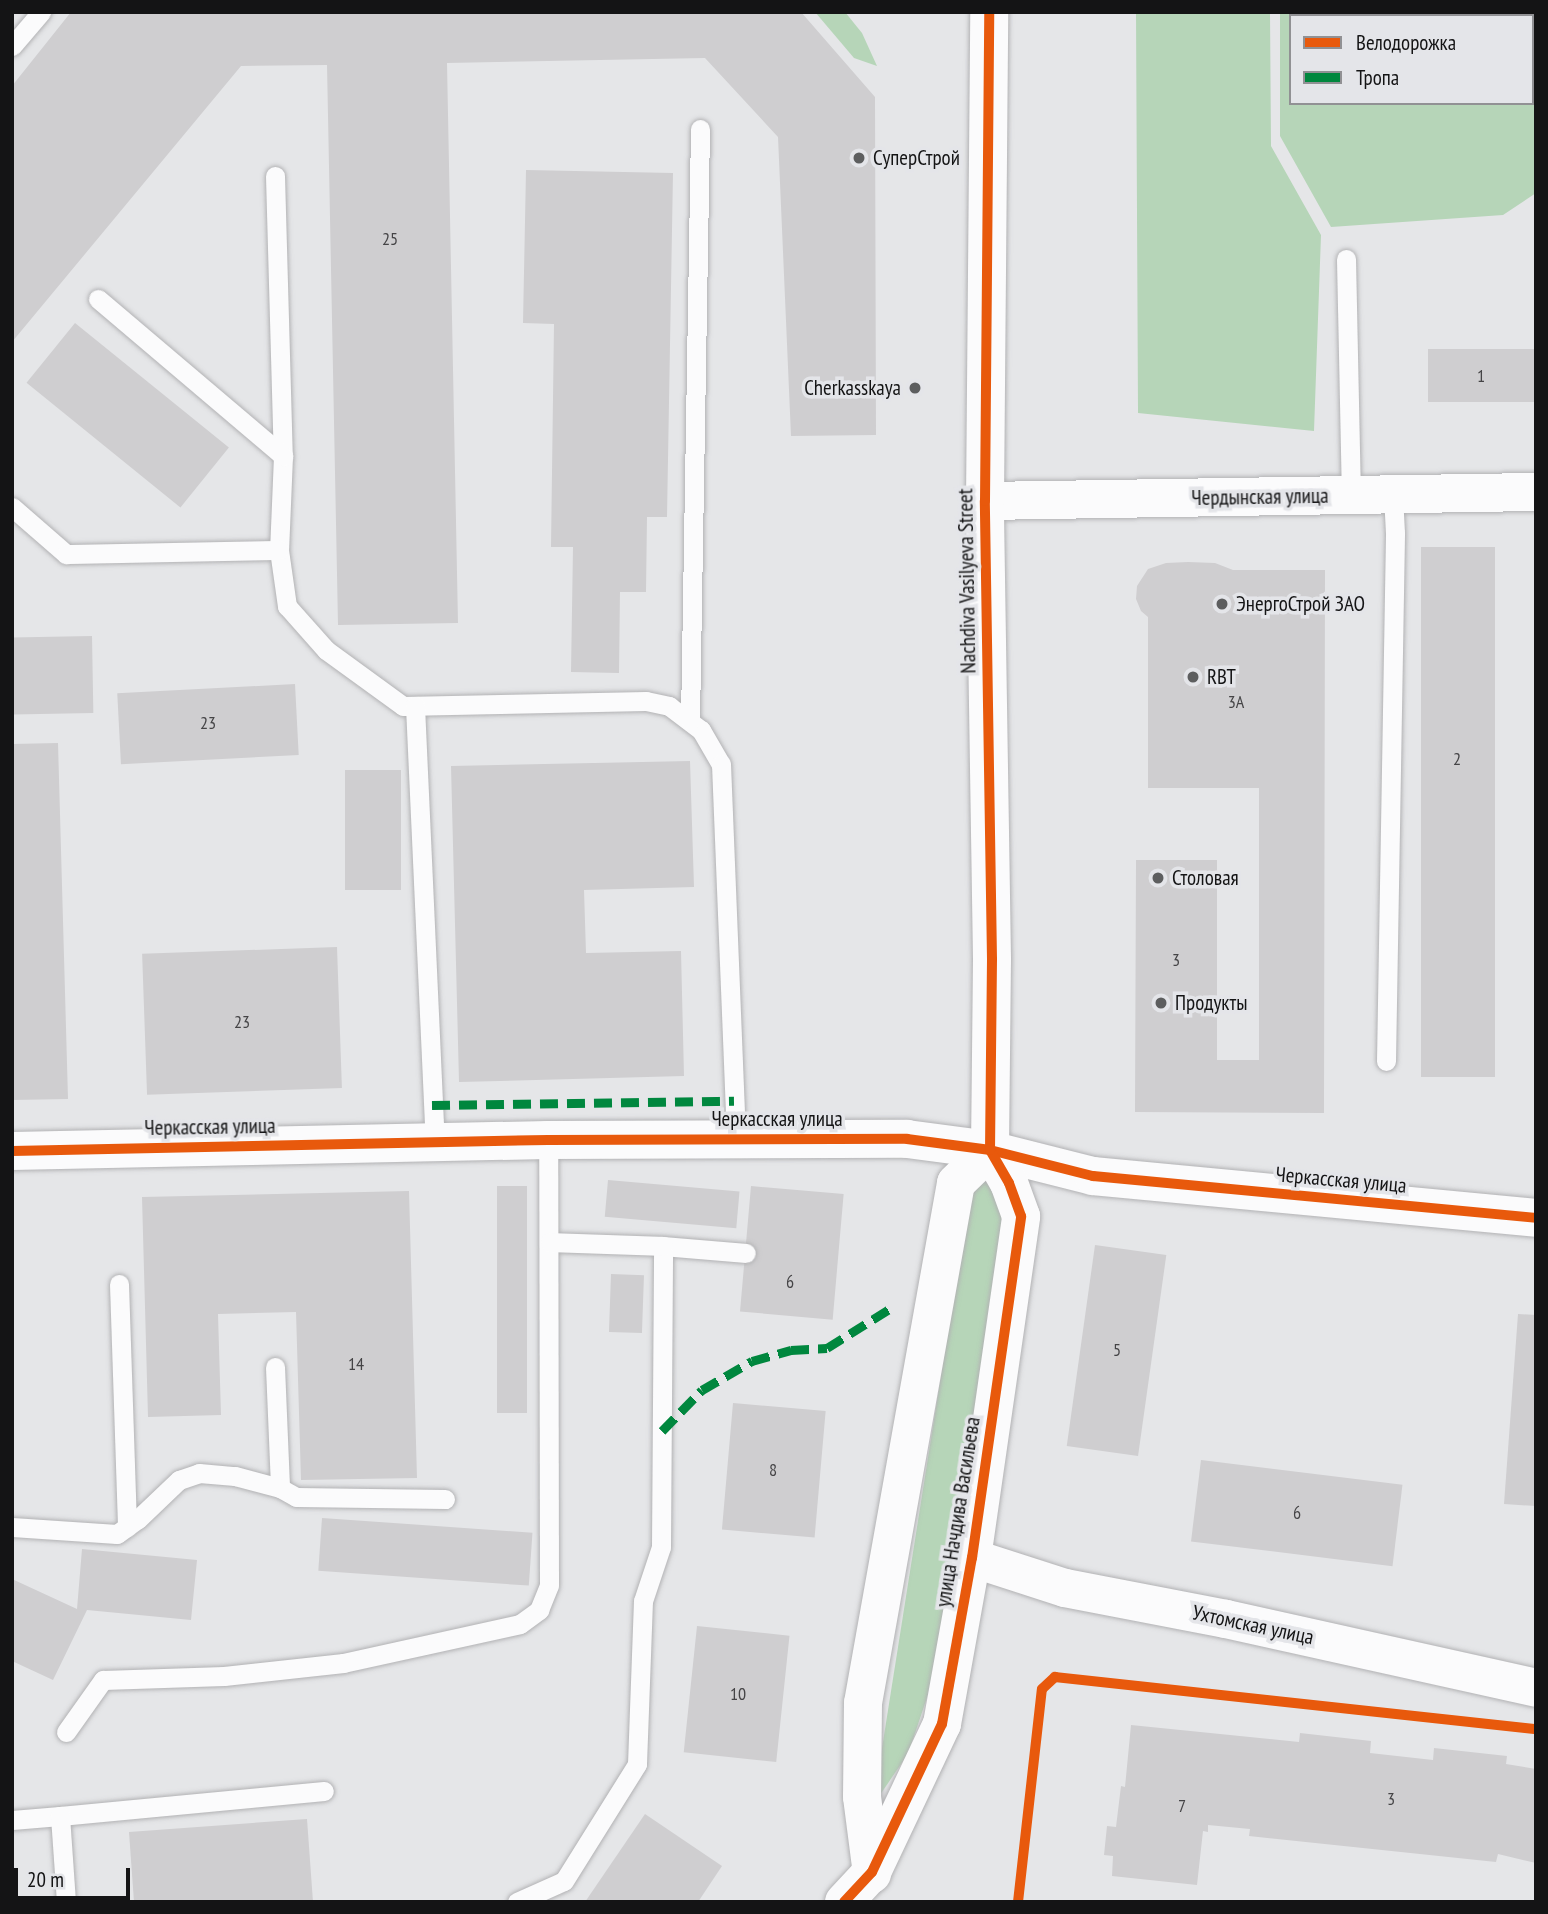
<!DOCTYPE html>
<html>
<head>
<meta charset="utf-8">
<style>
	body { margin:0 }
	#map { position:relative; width:1548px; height:1914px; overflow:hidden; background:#e5e6e8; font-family:"PT Sans Narrow",sans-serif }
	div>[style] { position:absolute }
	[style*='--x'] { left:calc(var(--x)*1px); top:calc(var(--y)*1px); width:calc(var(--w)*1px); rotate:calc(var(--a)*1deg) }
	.green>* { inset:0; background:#b6d5b8 }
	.building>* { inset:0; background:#cfced0; transform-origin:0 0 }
	.roads { filter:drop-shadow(0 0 2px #b2b2b4) drop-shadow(0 0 2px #b2b2b4) }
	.lane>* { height:19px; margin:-9.5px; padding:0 9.5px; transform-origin:9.5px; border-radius:9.5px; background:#fbfbfc }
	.street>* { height:38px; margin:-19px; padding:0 19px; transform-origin:19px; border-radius:19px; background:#fbfbfc }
	.secondary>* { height:38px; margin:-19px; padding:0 19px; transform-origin:19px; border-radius:19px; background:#fbfbfc }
	.quiet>* { height:9px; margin-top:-4.5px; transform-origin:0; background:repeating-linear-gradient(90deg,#00873e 0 18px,transparent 0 27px) }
	.cycleway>* { height:10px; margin:-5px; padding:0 5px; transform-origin:5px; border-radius:5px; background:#e8590c }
	.dots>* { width:19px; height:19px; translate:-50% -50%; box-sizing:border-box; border:4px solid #e4e5e9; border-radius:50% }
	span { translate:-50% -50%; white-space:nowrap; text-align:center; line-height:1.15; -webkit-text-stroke:7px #e4e5e9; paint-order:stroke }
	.number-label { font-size:18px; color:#454446 }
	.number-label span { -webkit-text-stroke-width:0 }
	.poi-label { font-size:21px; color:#141415 }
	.left { translate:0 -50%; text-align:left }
	.right { translate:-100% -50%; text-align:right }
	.street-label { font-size:21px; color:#141415 }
	.frame { position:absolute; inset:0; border:14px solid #141415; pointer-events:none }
	.legend { position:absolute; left:1289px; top:14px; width:245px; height:91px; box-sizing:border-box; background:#e4e5e9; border:2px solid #919194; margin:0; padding:9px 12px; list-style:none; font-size:21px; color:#141415 }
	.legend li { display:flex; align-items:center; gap:14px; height:35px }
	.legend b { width:35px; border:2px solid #919194 }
	.scale { position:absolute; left:14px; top:1868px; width:116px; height:32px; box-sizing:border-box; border:4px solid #141415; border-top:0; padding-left:9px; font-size:21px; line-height:24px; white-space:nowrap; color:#141415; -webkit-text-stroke:5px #e4e5e9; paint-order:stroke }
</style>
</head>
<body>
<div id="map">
	<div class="green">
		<i style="clip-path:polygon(815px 12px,845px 12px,862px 33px,877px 66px,854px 58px)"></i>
		<i style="clip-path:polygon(1136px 12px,1270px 12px,1271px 146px,1321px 235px,1314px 431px,1138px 413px)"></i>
		<i style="clip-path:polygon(evenodd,1280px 12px,1536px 12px,1536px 193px,1503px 215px,1331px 227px,1280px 136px,1280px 12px,1291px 16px,1532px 16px,1532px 103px,1291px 103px,1291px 16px)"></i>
		<i style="clip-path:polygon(985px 1179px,1003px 1198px,1001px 1256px,940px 1659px,908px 1754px,873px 1805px,971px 1186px)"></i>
	</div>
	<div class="building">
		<i style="clip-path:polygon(71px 12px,801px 12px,875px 97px,876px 435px,791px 436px,778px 137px,705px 58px,447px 63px,458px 623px,338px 625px,327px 65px,241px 66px,12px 342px,12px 86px)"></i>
		<i style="clip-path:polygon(526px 170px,673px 173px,667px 517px,647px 517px,646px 592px,620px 592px,619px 673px,571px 672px,573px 547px,551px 547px,554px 324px,523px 323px)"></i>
		<i style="left:75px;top:323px;width:198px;height:77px;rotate:39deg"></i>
		<i style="left:1428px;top:349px;width:108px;height:53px"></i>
		<i style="left:1421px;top:547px;width:74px;height:530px"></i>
		<i style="clip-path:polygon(1188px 562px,1215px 563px,1233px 570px,1325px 570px,1324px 1113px,1135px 1112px,1136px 860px,1217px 860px,1217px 1060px,1259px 1060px,1259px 788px,1148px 788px,1148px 617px,1141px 611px,1136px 599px,1137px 586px,1148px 569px,1166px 563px)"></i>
		<i style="left:92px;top:636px;width:77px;height:80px;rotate:89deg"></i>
		<i style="left:295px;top:684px;width:71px;height:178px;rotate:87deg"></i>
		<i style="clip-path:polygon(58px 743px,68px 1099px,12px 1100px,12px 744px)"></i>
		<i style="clip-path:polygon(690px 761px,694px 887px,584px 890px,586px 953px,681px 951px,684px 1076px,459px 1082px,451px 766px)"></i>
		<i style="left:345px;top:770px;width:56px;height:120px"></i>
		<i style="left:337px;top:947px;width:141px;height:195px;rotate:88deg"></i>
		<i style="left:608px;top:1180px;width:132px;height:37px;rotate:5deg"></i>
		<i style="left:497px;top:1186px;width:30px;height:227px"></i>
		<i style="left:751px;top:1186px;width:93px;height:126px;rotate:5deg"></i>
		<i style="clip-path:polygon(409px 1191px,417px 1478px,301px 1480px,296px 1312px,218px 1314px,221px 1415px,148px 1417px,142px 1197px)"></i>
		<i style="left:1095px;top:1245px;width:72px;height:203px;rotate:8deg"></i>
		<i style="left:611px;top:1274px;width:33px;height:58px;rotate:2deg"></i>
		<i style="clip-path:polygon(1518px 1314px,1536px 1315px,1536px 1506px,1504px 1504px)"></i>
		<i style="left:733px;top:1403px;width:93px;height:127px;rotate:5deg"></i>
		<i style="left:1201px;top:1460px;width:203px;height:82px;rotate:7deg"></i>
		<i style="left:322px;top:1518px;width:211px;height:53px;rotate:4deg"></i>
		<i style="clip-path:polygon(82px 1549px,197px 1560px,191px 1620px,87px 1610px,53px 1680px,12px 1661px,12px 1579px,77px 1609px)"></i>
		<i style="left:697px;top:1626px;width:93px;height:127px;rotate:6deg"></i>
		<i style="clip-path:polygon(1131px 1725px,1299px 1742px,1300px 1733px,1371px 1741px,1370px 1753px,1433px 1760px,1434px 1748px,1507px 1756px,1506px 1764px,1536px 1769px,1536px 1863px,1498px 1854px,1496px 1862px,1249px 1836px,1250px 1829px,1208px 1825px,1208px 1832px,1203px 1831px,1197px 1885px,1112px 1876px,1113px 1856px,1104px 1855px,1107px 1826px,1116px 1827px,1121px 1786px,1125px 1787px)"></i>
		<i style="clip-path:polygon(645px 1814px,722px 1866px,698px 1902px,585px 1902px)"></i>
		<i style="clip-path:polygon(307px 1819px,313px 1902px,134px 1902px,129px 1832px)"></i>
	</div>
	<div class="roads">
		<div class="lane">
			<i style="--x:12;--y:46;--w:45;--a:-49.5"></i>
			<i style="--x:275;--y:176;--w:280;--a:88.4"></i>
			<i style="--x:283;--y:456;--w:94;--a:92.4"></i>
			<i style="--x:279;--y:550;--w:57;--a:81.9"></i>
			<i style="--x:287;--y:606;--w:59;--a:48.4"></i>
			<i style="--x:326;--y:650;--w:95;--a:36"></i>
			<i style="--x:403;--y:706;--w:243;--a:-1.2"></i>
			<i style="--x:646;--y:701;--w:24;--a:12"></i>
			<i style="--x:669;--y:706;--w:40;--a:37"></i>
			<i style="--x:701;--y:730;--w:39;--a:60"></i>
			<i style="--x:721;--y:764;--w:374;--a:87.7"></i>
			<i style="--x:1346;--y:259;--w:237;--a:88.8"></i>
			<i style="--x:98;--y:299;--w:243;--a:40.3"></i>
			<i style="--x:12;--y:507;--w:72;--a:41"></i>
			<i style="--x:66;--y:554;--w:213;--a:-1.1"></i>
			<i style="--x:415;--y:706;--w:436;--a:87.4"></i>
			<i style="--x:690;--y:720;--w:591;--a:-89.03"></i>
			<i style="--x:1386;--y:1061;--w:528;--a:-89.02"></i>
			<i style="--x:1395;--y:533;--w:39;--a:-93"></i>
			<i style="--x:663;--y:1246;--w:83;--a:4.8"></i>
			<i style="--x:119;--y:1284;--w:243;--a:88.1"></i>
			<i style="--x:275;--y:1367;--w:121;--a:87.6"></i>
			<i style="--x:12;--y:1527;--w:105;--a:3.8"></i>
			<i style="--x:117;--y:1534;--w:26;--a:-36"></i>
			<i style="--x:138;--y:1519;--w:57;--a:-43.6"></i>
			<i style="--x:179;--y:1480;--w:21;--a:-19"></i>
			<i style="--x:199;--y:1473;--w:36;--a:5"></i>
			<i style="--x:235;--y:1476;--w:47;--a:14.9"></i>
			<i style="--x:280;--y:1488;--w:18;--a:29"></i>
			<i style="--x:296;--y:1497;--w:149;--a:0.8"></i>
			<i style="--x:66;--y:1732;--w:64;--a:-54.6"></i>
			<i style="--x:103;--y:1680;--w:121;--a:-1.9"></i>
			<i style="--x:224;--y:1676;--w:120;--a:-6.2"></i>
			<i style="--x:343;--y:1663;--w:181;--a:-12.4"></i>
			<i style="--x:520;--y:1624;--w:24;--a:-36"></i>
			<i style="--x:539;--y:1610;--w:27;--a:-68"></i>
			<i style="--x:549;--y:1585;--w:445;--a:-90.1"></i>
			<i style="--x:60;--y:1816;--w:265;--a:-5.4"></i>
			<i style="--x:12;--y:1820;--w:48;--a:-4.8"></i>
			<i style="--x:60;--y:1816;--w:86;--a:86"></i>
			<i style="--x:517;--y:1902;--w:51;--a:-24.1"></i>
			<i style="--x:564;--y:1881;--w:138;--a:-58"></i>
			<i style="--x:637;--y:1764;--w:163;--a:-87.9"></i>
			<i style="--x:643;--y:1601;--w:57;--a:-71.6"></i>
			<i style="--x:661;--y:1547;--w:301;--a:-89.6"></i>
			<i style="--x:663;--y:1246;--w:113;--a:-178"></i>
		</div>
		<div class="street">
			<i style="--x:985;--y:501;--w:551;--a:-0.94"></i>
			<i style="--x:12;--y:1151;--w:536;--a:-1.18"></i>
			<i style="--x:548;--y:1140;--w:359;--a:-0.2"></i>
			<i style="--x:907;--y:1139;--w:84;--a:7.5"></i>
			<i style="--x:990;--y:1150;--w:106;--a:14.2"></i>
			<i style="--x:1093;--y:1176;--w:445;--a:5.4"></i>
			<i style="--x:972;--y:1558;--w:98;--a:17.9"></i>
			<i style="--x:1065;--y:1588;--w:164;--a:10.9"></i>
			<i style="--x:1226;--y:1619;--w:318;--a:12.5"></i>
		</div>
		<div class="secondary">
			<i style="--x:872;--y:1874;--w:78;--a:-97.4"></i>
			<i style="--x:862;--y:1797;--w:94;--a:-89.4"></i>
			<i style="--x:863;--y:1703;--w:528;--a:-79.86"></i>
			<i style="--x:956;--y:1183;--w:47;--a:-44.1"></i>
			<i style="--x:844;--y:1902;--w:41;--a:-47"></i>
			<i style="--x:872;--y:1872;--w:164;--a:-64.7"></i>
			<i style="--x:942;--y:1724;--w:169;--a:-79.8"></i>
			<i style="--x:972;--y:1558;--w:345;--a:-81.8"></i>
			<i style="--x:1021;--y:1216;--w:35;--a:-110"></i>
			<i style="--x:1009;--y:1183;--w:38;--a:-120"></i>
			<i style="--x:990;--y:1150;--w:191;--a:-89.4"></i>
			<i style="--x:992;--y:959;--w:458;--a:-90.9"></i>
			<i style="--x:985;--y:501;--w:489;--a:-89.5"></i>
		</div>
	</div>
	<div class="quiet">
		<i style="--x:432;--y:1105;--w:302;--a:-0.8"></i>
		<i style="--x:662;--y:1431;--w:57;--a:-45.7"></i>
		<i style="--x:702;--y:1390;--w:58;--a:-30.1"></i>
		<i style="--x:752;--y:1361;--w:41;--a:-15.8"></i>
		<i style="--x:791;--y:1350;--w:36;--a:-3"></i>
		<i style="--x:827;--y:1348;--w:75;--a:-32"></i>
	</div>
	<div class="cycleway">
		<i style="--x:12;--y:1151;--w:536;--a:-1.18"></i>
		<i style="--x:548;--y:1140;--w:359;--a:-0.2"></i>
		<i style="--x:907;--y:1139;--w:84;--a:7.5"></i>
		<i style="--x:990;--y:1150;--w:106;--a:14.2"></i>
		<i style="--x:1093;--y:1176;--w:445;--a:5.4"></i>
		<i style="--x:844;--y:1902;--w:41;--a:-47"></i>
		<i style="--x:872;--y:1872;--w:164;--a:-64.7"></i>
		<i style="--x:942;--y:1724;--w:169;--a:-79.8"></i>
		<i style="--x:972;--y:1558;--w:345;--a:-81.8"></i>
		<i style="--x:1021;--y:1216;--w:35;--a:-110"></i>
		<i style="--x:1009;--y:1183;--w:38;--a:-120"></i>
		<i style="--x:990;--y:1150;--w:191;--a:-89.4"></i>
		<i style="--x:992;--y:959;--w:458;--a:-90.9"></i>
		<i style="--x:985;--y:501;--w:489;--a:-89.5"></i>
		<i style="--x:1018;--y:1902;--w:214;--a:-83.6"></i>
		<i style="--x:1042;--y:1689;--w:18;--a:-43"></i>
		<i style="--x:1055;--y:1677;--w:484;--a:6.2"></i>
	</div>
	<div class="dots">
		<i style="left:859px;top:158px;background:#5d5e5f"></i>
		<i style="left:915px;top:388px;background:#5d5e5f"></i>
		<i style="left:1222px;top:604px;background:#5d5e5f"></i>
		<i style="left:1193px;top:677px;background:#5d5e5f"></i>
		<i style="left:1158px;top:878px;background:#5d5e5f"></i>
		<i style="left:1161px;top:1003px;background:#5d5e5f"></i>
	</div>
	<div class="number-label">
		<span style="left:390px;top:239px">25</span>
		<span style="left:1481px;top:376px">1</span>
		<span style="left:1236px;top:702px">3А</span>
		<span style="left:208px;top:723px">23</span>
		<span style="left:1457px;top:759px">2</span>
		<span style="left:1176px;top:960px">3</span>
		<span style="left:242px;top:1022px">23</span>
		<span style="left:790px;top:1282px">6</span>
		<span style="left:1117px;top:1350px">5</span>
		<span style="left:356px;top:1364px">14</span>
		<span style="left:773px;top:1470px">8</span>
		<span style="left:1297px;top:1513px">6</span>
		<span style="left:738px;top:1694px">10</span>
		<span style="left:1391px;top:1799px">3</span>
		<span style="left:1182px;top:1806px">7</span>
	</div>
	<div class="poi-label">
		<span class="left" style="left:873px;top:158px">СуперСтрой</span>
		<span class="right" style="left:901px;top:388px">Cherkasskaya</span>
		<span class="left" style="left:1236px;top:604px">ЭнергоСтрой ЗАО</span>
		<span class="left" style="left:1207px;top:677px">RBT</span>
		<span class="left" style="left:1172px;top:878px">Столовая</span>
		<span class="left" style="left:1175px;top:1003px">Продукты</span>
	</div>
	<div class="street-label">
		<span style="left:1260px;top:497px;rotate:-1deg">Чердынская улица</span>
		<span style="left:967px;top:581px;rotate:-91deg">Nachdiva Vasilyeva Street</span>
		<span style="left:777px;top:1119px">Черкасская улица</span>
		<span style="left:210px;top:1127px;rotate:-1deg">Черкасская улица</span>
		<span style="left:1341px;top:1180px;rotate:5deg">Черкасская улица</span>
		<span style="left:958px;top:1512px;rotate:-81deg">улица Начдива Васильева</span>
		<span style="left:1253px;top:1625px;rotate:12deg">Ухтомская улица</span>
	</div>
	<div class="frame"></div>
	<ul class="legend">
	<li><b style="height:9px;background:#e8590c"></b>Велодорожка</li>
	<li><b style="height:9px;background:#00873e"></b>Тропа</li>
	</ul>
	<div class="scale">20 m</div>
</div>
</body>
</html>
